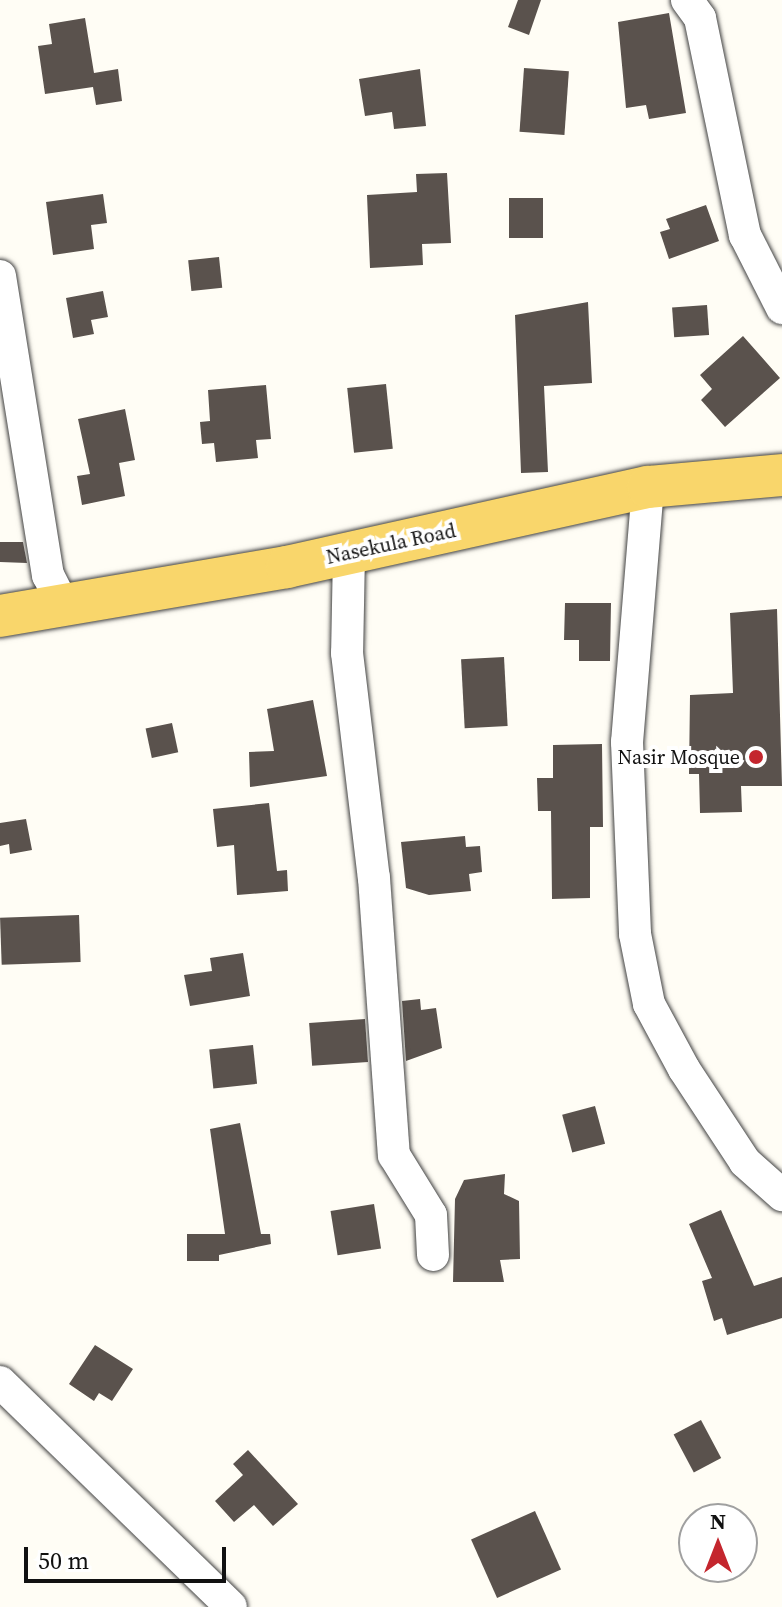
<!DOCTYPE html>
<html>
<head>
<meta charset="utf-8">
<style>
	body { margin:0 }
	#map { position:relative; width:782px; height:1607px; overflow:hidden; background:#fffdf5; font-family:"Source Serif 4",serif }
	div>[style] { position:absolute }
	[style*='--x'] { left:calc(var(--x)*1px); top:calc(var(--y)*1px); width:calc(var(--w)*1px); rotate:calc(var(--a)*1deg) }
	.building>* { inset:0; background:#5a524d; transform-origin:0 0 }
	.roads { filter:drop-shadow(0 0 2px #444) drop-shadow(0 0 2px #444) }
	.minor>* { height:32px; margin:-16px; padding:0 16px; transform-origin:16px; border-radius:16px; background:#fff }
	.major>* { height:42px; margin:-21px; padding:0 21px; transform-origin:21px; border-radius:21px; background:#f9d66b }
	.dots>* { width:22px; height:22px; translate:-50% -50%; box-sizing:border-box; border:4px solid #fff; border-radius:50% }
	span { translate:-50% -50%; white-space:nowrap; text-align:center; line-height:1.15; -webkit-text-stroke:8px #fff; paint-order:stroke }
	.street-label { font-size:20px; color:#111 }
	.poi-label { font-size:20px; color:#111 }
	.right { translate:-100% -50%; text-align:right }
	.north { position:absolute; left:678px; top:1503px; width:80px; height:80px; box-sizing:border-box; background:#fff; border:2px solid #a0a0a0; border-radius:50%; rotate:0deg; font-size:22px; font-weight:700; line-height:32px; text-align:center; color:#111 }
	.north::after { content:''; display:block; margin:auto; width:28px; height:36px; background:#c4262e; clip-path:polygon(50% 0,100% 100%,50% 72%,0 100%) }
	.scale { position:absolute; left:24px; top:1547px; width:202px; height:36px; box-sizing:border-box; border:4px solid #111; border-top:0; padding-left:10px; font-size:24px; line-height:28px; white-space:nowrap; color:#111; -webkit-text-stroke:6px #fff; paint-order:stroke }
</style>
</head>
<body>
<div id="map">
	<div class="building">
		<i style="clip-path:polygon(518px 0,541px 0,529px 35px,508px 27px)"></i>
		<i style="clip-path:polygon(669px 13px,686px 113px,649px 119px,646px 105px,626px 108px,618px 22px)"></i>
		<i style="clip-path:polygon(85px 18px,94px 73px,118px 69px,122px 101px,96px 105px,93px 87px,45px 94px,38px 46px,52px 44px,49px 24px)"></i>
		<i style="left:524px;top:68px;width:45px;height:64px;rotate:4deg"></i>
		<i style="clip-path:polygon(420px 69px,426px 126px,394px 129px,392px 112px,365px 116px,359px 79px)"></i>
		<i style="clip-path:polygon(447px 173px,451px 243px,422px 244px,423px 265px,370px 268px,367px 195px,417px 192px,416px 174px)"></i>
		<i style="clip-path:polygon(103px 194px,107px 223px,91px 225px,94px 249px,53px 255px,46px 202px)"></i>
		<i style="left:509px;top:198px;width:34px;height:40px"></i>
		<i style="clip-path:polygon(706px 205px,719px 241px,669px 259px,660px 232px,670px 229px,666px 219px)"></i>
		<i style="left:219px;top:257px;width:31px;height:31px;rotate:84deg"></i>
		<i style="clip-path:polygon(103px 291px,108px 317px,91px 320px,94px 334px,73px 338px,66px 298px)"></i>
		<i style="clip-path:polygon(588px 302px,592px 383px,544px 386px,548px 472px,521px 473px,515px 315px)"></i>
		<i style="left:707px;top:305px;width:30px;height:35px;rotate:86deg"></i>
		<i style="clip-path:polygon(743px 336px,780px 378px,725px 427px,701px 400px,712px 389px,700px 375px)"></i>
		<i style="left:386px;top:384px;width:65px;height:39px;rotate:84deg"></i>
		<i style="clip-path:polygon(266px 385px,271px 439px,256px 440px,258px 458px,216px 462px,214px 443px,202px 444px,200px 422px,210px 421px,208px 390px)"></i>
		<i style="clip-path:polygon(125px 409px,135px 460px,119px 463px,125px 496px,82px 505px,77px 476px,90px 474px,78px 419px)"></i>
		<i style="clip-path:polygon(0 542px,23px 542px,27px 563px,0 562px)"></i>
		<i style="clip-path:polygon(565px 603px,611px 603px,610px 661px,579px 661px,579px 640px,564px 640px)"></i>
		<i style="clip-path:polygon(777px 609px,782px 786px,741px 786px,742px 812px,700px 813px,699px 774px,689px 774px,690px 695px,733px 693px,730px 613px)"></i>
		<i style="left:504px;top:657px;width:69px;height:43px;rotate:87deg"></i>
		<i style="clip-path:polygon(313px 700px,327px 776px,250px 787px,249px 752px,274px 751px,267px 709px)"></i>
		<i style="left:172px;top:723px;width:30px;height:27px;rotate:78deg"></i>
		<i style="clip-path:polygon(602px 744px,603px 827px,590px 827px,590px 898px,552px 899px,551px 811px,538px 811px,537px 778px,553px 778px,553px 745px)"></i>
		<i style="clip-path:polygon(269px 803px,277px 871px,287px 870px,288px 891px,237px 895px,234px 845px,217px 847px,213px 809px)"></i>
		<i style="clip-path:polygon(26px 819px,32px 850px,10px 854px,9px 844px,0 846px,0 823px)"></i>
		<i style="clip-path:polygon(465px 836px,466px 847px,480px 846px,482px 872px,469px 874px,471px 891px,429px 895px,406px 888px,401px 842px)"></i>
		<i style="left:79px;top:915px;width:47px;height:79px;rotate:88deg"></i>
		<i style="clip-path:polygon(243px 953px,250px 996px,190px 1006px,184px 975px,212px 971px,210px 958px)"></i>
		<i style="clip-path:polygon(420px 999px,421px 1010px,436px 1008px,442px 1048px,406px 1061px,402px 1001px)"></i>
		<i style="left:365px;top:1019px;width:43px;height:56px;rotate:86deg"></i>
		<i style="left:253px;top:1045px;width:39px;height:44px;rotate:84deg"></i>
		<i style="left:595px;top:1106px;width:39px;height:34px;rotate:75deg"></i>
		<i style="clip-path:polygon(240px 1123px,261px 1234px,270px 1234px,271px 1244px,219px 1255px,219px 1261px,187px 1261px,187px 1234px,225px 1234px,210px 1129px)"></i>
		<i style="clip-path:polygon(505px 1174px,504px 1194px,519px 1201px,520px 1259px,500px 1260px,504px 1282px,453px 1282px,455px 1199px,464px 1180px)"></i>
		<i style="left:374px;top:1204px;width:45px;height:44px;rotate:81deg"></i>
		<i style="clip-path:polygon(721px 1210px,754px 1286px,782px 1277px,782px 1318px,727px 1335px,722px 1318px,714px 1321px,702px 1281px,712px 1278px,689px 1224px)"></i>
		<i style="clip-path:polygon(95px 1345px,133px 1369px,112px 1401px,99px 1393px,94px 1401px,69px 1384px)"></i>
		<i style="left:701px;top:1420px;width:43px;height:31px;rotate:62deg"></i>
		<i style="clip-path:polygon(248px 1450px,298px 1504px,273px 1526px,254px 1505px,234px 1522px,215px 1501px,243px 1475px,233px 1464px)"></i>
		<i style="left:535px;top:1511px;width:64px;height:70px;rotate:66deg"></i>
	</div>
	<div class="roads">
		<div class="minor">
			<i style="--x:687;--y:0;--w:22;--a:54"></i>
			<i style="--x:700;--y:18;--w:222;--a:78.3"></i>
			<i style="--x:745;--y:235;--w:82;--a:63.1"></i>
			<i style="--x:0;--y:276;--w:303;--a:80.9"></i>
			<i style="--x:48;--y:575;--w:33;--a:63"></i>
			<i style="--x:648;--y:487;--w:256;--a:94.7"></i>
			<i style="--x:627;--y:742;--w:192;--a:87.6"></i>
			<i style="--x:635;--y:934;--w:71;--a:78.7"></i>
			<i style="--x:649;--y:1004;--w:74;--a:61.7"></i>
			<i style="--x:684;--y:1069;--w:111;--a:56.7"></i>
			<i style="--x:745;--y:1162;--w:50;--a:41.7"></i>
			<i style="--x:349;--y:553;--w:100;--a:91.1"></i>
			<i style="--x:347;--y:653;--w:227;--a:83.2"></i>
			<i style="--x:374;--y:878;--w:278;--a:85.9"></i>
			<i style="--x:394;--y:1155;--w:70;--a:58.3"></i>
			<i style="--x:431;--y:1215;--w:40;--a:87.1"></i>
			<i style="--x:0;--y:1382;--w:322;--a:44.2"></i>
		</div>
		<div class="major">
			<i style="--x:0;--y:616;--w:291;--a:-9.7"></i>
			<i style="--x:287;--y:567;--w:370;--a:-12.5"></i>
			<i style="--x:648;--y:487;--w:135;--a:-5.1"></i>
		</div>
	</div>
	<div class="dots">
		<i style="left:756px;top:757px;background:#c4262e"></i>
	</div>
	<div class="street-label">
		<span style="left:391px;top:544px;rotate:-12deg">Nasekula Road</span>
	</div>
	<div class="poi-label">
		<span class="right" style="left:740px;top:757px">Nasir Mosque</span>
	</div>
	<div class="north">N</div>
	<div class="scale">50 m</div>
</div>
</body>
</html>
